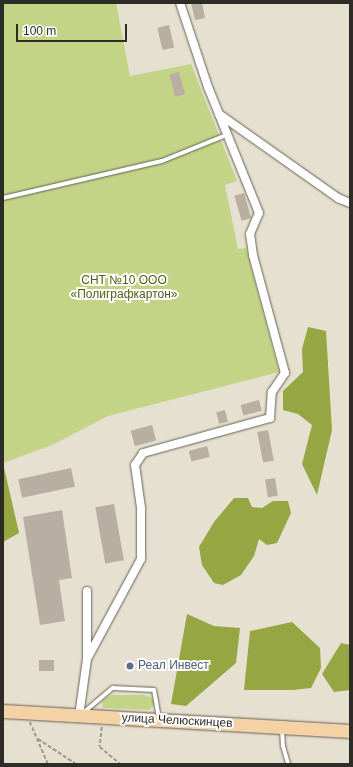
<!DOCTYPE html>
<html>
<head>
<meta charset="utf-8">
<style>
	body { margin:0 }
	#map { position:relative; width:353px; height:767px; overflow:hidden; background:#e6e0d1; font-family:Helvetica,sans-serif }
	div>[style] { position:absolute }
	[style*='--x'] { left:calc(var(--x)*1px); top:calc(var(--y)*1px); width:calc(var(--w)*1px); rotate:calc(var(--a)*1deg) }
	.green>* { inset:0; background:#c4d486 }
	.forest>* { inset:0; background:#95a642 }
	.building>* { inset:0; background:#b9aea2; transform-origin:0 0 }
	.path>* { height:1.5px; margin-top:-0.75px; transform-origin:0; background:repeating-linear-gradient(90deg,#9e9a8e 0 4px,transparent 0 6px) }
	.roads { filter:drop-shadow(0 0 1px #676255) drop-shadow(0 0 1px #676255) }
	.service>* { height:4px; margin:-2px; padding:0 2px; transform-origin:2px; border-radius:2px; background:#fff }
	.minor>* { height:8px; margin:-4px; padding:0 4px; transform-origin:4px; border-radius:4px; background:#fff }
	.primary>* { height:13px; margin:-6.5px; padding:0 6.5px; transform-origin:6.5px; border-radius:6.5px; background:#f5d1a6 }
	.dots>* { width:11px; height:11px; translate:-50% -50%; box-sizing:border-box; border:2px solid #fff; border-radius:50% }
	span { translate:-50% -50%; white-space:nowrap; text-align:center; line-height:1.15; -webkit-text-stroke:4px #fff; paint-order:stroke }
	.park-label { font-size:12px; color:#525d16 }
	.service-label { font-size:12px; color:#4e5e75 }
	.left { translate:0 -50%; text-align:left }
	.street-label { font-size:12px; color:#2e2c26 }
	.frame { position:absolute; inset:0; border:4px solid #2e2c26; pointer-events:none }
	.scale { position:absolute; left:16px; top:24px; width:111px; height:18px; box-sizing:border-box; border:2px solid #2e2c26; border-top:0; padding-left:5px; font-size:12px; line-height:14px; white-space:nowrap; color:#2e2c26; -webkit-text-stroke:3px #fff; paint-order:stroke }
</style>
</head>
<body>
<div id="map">
	<div class="green">
		<i style="clip-path:polygon(3px 3px,116px 3px,130px 76px,191px 64px,237px 181px,225px 185px,238px 249px,246px 248px,279px 372px,108px 416px,52px 445px,3px 463px)"></i>
		<i style="clip-path:polygon(111px 695px,145px 695px,152px 698px,155px 704px,149px 710px,103px 708px,102px 701px)"></i>
	</div>
	<div class="forest">
		<i style="clip-path:polygon(308px 327px,326px 331px,332px 430px,317px 495px,302px 464px,312px 425px,298px 414px,283px 410px,283px 391px,303px 372px,302px 349px)"></i>
		<i style="clip-path:polygon(3px 463px,19px 533px,3px 542px)"></i>
		<i style="clip-path:polygon(234px 498px,248px 498px,252px 507px,262px 508px,273px 501px,288px 501px,291px 513px,277px 543px,267px 545px,259px 539px,254px 556px,241px 575px,223px 585px,214px 583px,202px 565px,199px 547px,214px 522px)"></i>
		<i style="clip-path:polygon(187px 614px,214px 626px,240px 628px,236px 663px,186px 706px,171px 704px)"></i>
		<i style="clip-path:polygon(292px 622px,320px 648px,321px 668px,311px 688px,293px 690px,244px 690px,250px 631px)"></i>
		<i style="clip-path:polygon(341px 643px,350px 645px,350px 690px,334px 692px,322px 674px)"></i>
	</div>
	<div class="building">
		<i style="clip-path:polygon(191px 3px,202px 3px,205px 18px,195px 20px)"></i>
		<i style="left:169px;top:25px;width:23px;height:12px;rotate:77deg"></i>
		<i style="left:179px;top:72px;width:23px;height:10px;rotate:75deg"></i>
		<i style="left:244px;top:193px;width:26px;height:10px;rotate:74deg"></i>
		<i style="left:259px;top:400px;width:11px;height:19px;rotate:75deg"></i>
		<i style="left:225px;top:410px;width:12px;height:9px;rotate:76deg"></i>
		<i style="left:152px;top:425px;width:16px;height:22px;rotate:75deg"></i>
		<i style="left:268px;top:430px;width:31px;height:11px;rotate:79deg"></i>
		<i style="left:207px;top:446px;width:11px;height:19px;rotate:75deg"></i>
		<i style="left:71px;top:468px;width:19px;height:54px;rotate:78deg"></i>
		<i style="left:275px;top:478px;width:18px;height:10px;rotate:81deg"></i>
		<i style="left:114px;top:504px;width:57px;height:19px;rotate:80deg"></i>
		<i style="clip-path:polygon(62px 510px,72px 578px,59px 580px,65px 621px,40px 625px,23px 517px)"></i>
		<i style="left:39px;top:660px;width:15px;height:11px"></i>
	</div>
	<div class="path">
		<i style="--x:30;--y:722;--w:46;--a:66.8"></i>
		<i style="--x:102;--y:727;--w:20;--a:96"></i>
		<i style="--x:100;--y:747;--w:26;--a:40"></i>
		<i style="--x:38;--y:739;--w:45;--a:33.3"></i>
	</div>
	<div class="roads">
		<div class="service">
			<i style="--x:3;--y:198;--w:163;--a:-13.1"></i>
			<i style="--x:162;--y:161;--w:69;--a:-22.1"></i>
			<i style="--x:84;--y:712;--w:38;--a:-40"></i>
			<i style="--x:113;--y:688;--w:41;--a:2.8"></i>
			<i style="--x:154;--y:690;--w:27;--a:80"></i>
			<i style="--x:282;--y:729;--w:17;--a:87"></i>
			<i style="--x:283;--y:746;--w:19;--a:74"></i>
		</div>
		<div class="minor">
			<i style="--x:219;--y:114;--w:146;--a:35.2"></i>
			<i style="--x:338;--y:198;--w:13;--a:23"></i>
			<i style="--x:87;--y:591;--w:66;--a:90"></i>
			<i style="--x:79;--y:716;--w:58;--a:-82"></i>
			<i style="--x:87;--y:659;--w:114;--a:-61.6"></i>
			<i style="--x:141;--y:559;--w:51;--a:-90"></i>
			<i style="--x:141;--y:508;--w:43;--a:-97.9"></i>
			<i style="--x:135;--y:465;--w:14;--a:-56"></i>
			<i style="--x:143;--y:453;--w:132;--a:-15.4"></i>
			<i style="--x:270;--y:418;--w:26;--a:-86"></i>
			<i style="--x:272;--y:392;--w:23;--a:-56"></i>
			<i style="--x:285;--y:373;--w:122;--a:-105.2"></i>
			<i style="--x:253;--y:255;--w:21;--a:-98"></i>
			<i style="--x:250;--y:234;--w:23;--a:-67"></i>
			<i style="--x:259;--y:213;--w:136;--a:-112"></i>
			<i style="--x:208;--y:87;--w:89;--a:-108.4"></i>
		</div>
		<div class="primary">
			<i style="--x:3;--y:711;--w:348;--a:3.3"></i>
		</div>
	</div>
	<div class="dots">
		<i style="left:130px;top:666px;background:#5c6f8a"></i>
	</div>
	<div class="park-label">
		<span style="left:124px;top:288px">СНТ №10 ООО<br>«Полиграфкартон»</span>
	</div>
	<div class="service-label">
		<span class="left" style="left:138px;top:666px">Реал Инвест</span>
	</div>
	<div class="street-label">
		<span style="left:177px;top:721px;rotate:3deg">улица Челюскинцев</span>
	</div>
	<div class="frame"></div>
	<div class="scale">100 m</div>
</div>
</body>
</html>
